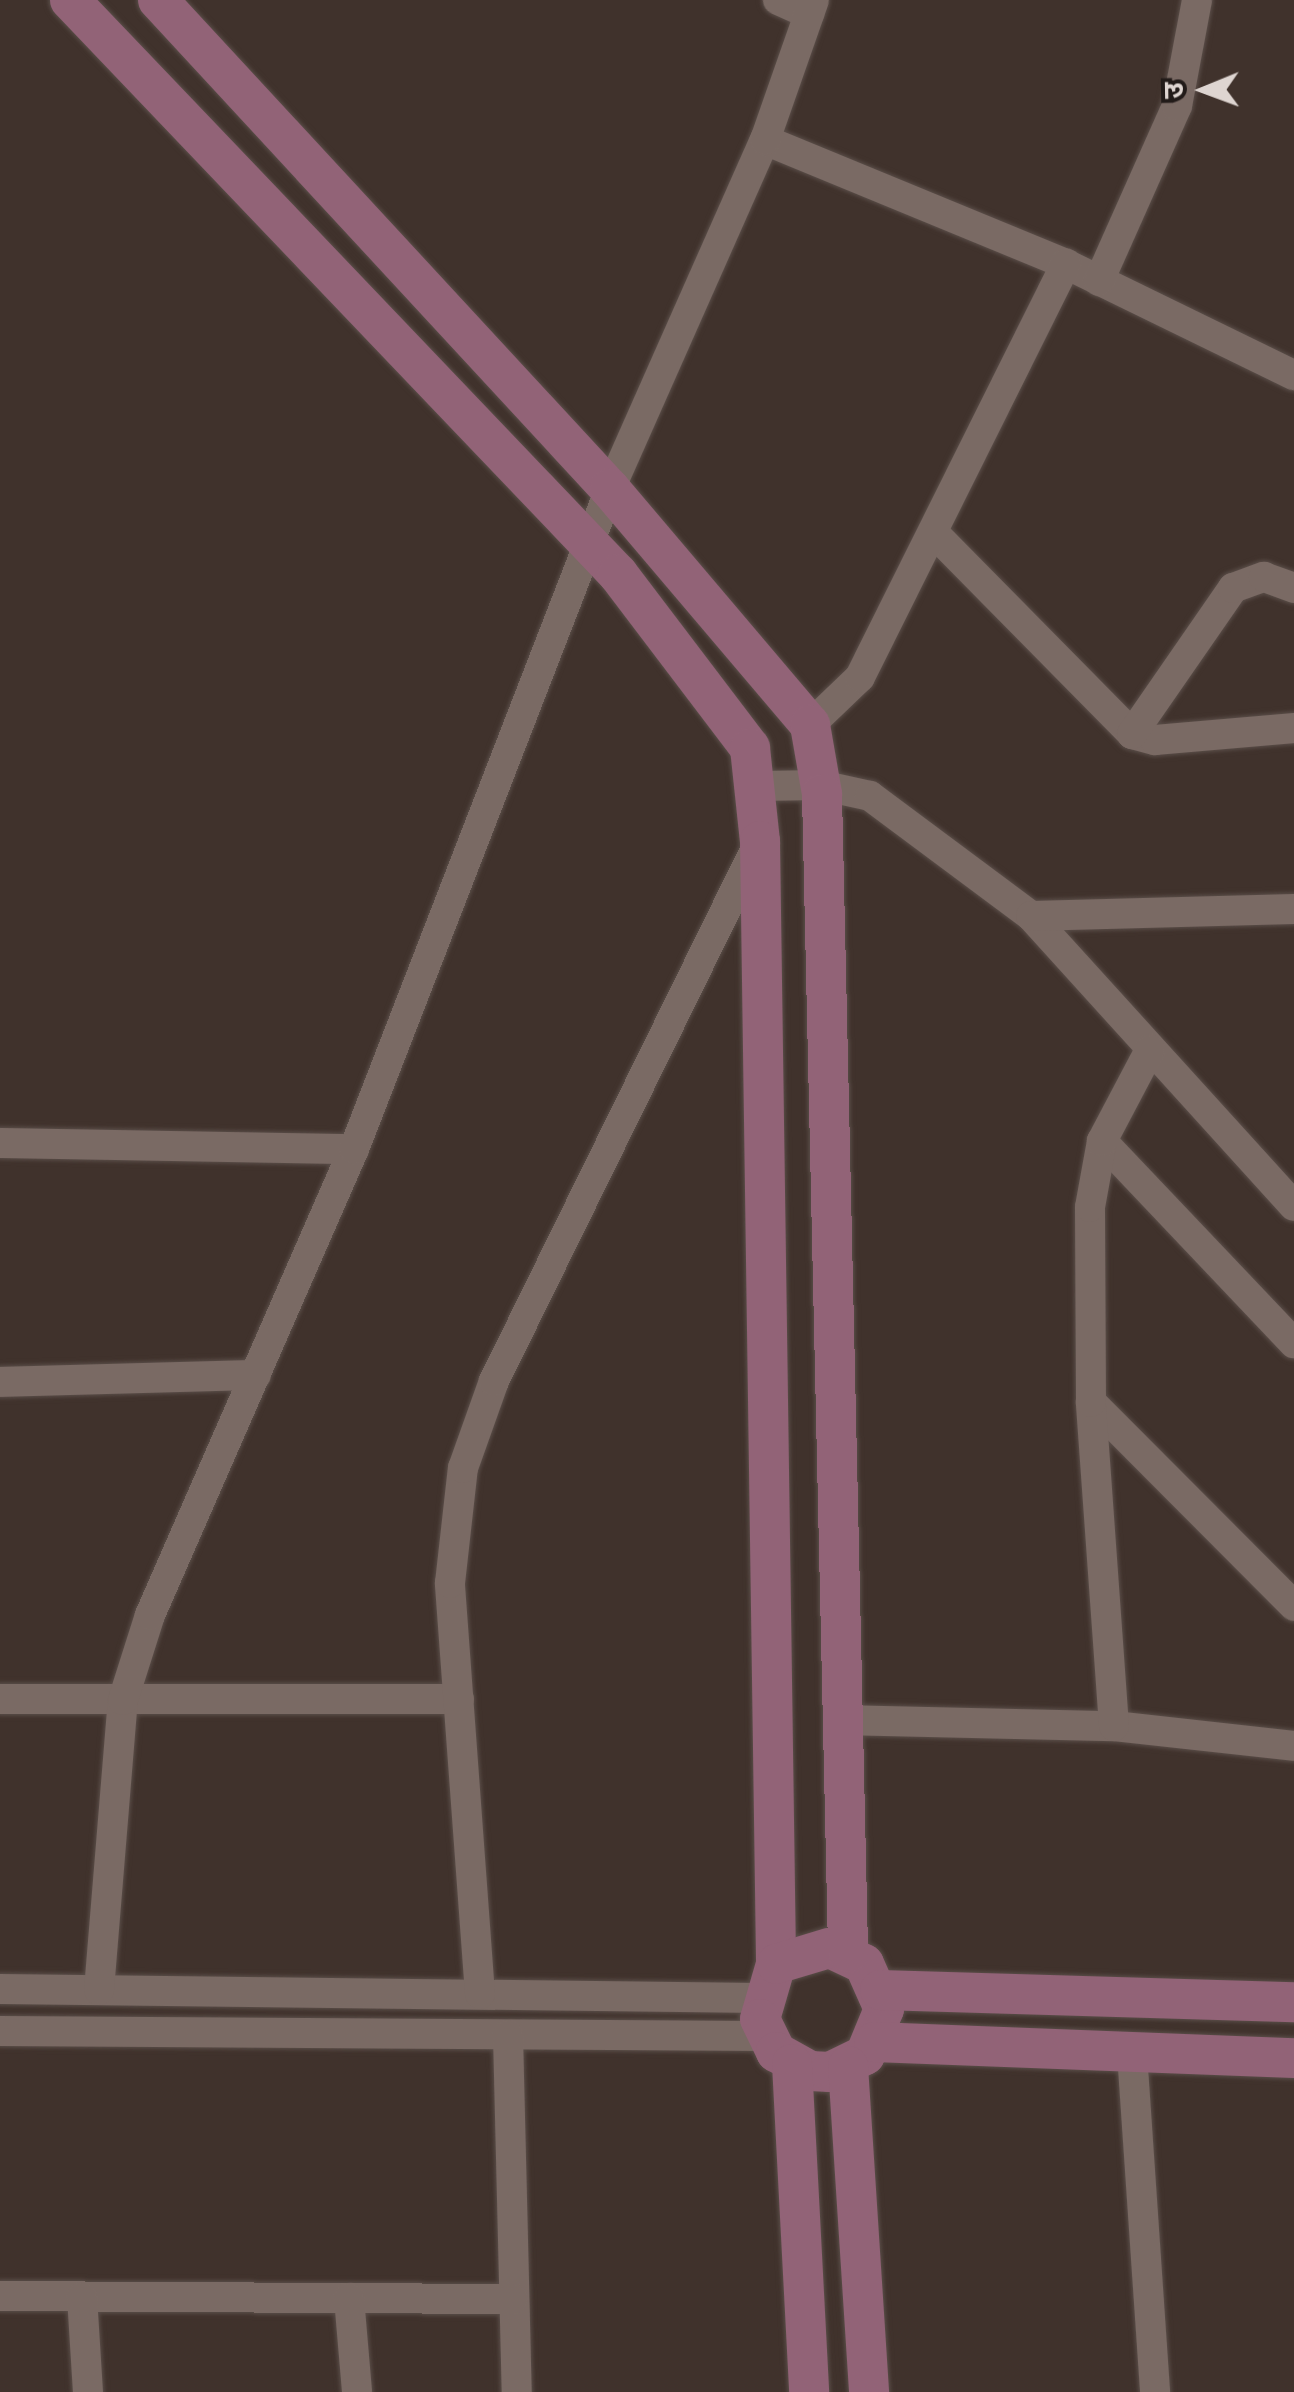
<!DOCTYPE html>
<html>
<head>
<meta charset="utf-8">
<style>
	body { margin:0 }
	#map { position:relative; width:1294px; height:2392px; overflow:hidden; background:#40322c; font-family:Jost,"Noto Sans Devanagari",sans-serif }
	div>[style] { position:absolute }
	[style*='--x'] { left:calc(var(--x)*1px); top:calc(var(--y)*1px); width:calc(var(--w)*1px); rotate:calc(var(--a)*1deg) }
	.roads { filter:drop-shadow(0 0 2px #5a4e49) drop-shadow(0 0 2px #5a4e49) }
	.street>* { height:30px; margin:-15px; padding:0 15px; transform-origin:15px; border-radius:15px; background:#7a6a64 }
	.secondary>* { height:40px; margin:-20px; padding:0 20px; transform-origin:20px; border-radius:20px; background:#926377 }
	span { translate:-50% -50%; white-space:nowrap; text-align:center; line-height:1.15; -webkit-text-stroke:9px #221b19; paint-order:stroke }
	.north { position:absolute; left:1154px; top:40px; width:100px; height:100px; -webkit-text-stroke:8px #221b19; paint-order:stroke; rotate:269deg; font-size:28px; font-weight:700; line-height:40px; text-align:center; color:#ded5d1 }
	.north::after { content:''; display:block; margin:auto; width:35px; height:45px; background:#ded5d1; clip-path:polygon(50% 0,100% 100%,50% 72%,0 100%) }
</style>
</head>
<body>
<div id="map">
	<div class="roads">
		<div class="street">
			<i style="--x:778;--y:0;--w:34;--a:24"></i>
			<i style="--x:765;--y:140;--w:326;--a:22.4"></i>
			<i style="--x:1066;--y:264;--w:254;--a:26"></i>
			<i style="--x:1099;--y:281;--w:192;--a:-66"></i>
			<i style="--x:1177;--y:106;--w:108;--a:-79.3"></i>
			<i style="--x:933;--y:532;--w:284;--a:45.4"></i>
			<i style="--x:1132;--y:734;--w:24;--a:15"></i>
			<i style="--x:1155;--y:740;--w:140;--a:-4.9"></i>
			<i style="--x:810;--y:725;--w:69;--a:-43.8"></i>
			<i style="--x:860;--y:677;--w:462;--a:-63.5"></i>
			<i style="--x:1132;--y:734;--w:178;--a:-55.3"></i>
			<i style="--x:1233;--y:588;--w:33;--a:-20"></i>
			<i style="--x:1264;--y:577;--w:32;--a:20"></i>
			<i style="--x:758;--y:786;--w:62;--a:-0.9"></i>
			<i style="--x:820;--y:785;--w:51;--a:12.4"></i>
			<i style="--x:870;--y:796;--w:201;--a:36.7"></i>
			<i style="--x:1031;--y:916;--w:391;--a:47.8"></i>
			<i style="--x:1031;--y:916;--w:263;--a:-1.5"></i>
			<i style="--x:1102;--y:1141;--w:279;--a:46.5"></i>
			<i style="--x:0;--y:1143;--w:354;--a:1"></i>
			<i style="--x:0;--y:1382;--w:256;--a:-1.6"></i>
			<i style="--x:1091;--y:1402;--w:288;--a:45.1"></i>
			<i style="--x:0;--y:1699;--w:459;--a:0"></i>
			<i style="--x:840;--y:1720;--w:274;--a:1.3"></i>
			<i style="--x:1114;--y:1726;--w:181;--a:6.3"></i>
			<i style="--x:1114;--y:1726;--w:325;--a:-94.1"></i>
			<i style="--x:1091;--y:1402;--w:195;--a:-90.3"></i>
			<i style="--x:1090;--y:1207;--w:67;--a:-79.7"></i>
			<i style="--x:1102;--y:1141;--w:103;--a:-62.2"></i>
			<i style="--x:0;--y:1989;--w:761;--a:0.68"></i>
			<i style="--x:99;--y:1990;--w:291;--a:-85.3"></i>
			<i style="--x:123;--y:1700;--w:89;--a:-72.4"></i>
			<i style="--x:150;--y:1615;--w:509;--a:-66.36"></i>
			<i style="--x:354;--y:1149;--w:708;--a:-68.8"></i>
			<i style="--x:610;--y:489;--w:382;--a:-66.1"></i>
			<i style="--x:765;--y:140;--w:148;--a:-70.7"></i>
			<i style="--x:480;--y:1994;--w:412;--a:-94.2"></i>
			<i style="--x:450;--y:1583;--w:116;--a:-83.6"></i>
			<i style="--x:463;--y:1468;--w:92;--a:-70.4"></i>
			<i style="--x:494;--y:1381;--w:596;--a:-63.82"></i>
			<i style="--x:0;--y:2031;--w:765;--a:0.37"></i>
			<i style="--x:508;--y:2035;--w:357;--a:88.6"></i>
			<i style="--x:1132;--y:2053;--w:340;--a:86.1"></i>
			<i style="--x:0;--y:2296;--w:513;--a:0.34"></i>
			<i style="--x:82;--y:2297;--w:95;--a:86.4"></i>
			<i style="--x:349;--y:2298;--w:94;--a:85.1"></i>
		</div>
		<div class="secondary">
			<i style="--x:70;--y:0;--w:794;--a:46.33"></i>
			<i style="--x:618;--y:574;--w:218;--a:52.8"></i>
			<i style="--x:750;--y:748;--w:94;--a:83.9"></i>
			<i style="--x:760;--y:841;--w:1123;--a:89.18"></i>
			<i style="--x:776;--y:1964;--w:57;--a:106.2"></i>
			<i style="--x:760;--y:2019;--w:37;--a:64"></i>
			<i style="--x:776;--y:2052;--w:39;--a:29"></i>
			<i style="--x:810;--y:2071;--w:20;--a:3"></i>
			<i style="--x:830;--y:2072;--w:39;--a:-26"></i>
			<i style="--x:865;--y:2055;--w:50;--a:-67.6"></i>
			<i style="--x:884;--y:2009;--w:49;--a:-114"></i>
			<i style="--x:864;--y:1964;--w:38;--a:-155"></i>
			<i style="--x:829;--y:1948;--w:55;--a:163.2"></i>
			<i style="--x:158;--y:0;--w:666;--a:47.25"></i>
			<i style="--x:610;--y:489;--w:309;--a:49.7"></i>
			<i style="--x:810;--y:725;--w:70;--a:80.1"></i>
			<i style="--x:822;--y:794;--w:1159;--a:88.71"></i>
			<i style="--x:880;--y:1990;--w:414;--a:1.7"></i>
			<i style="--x:874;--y:2042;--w:420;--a:2.2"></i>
			<i style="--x:792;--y:2064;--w:328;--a:87"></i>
			<i style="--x:848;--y:2066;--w:327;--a:86.3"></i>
		</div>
	</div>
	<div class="north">उ</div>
</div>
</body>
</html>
